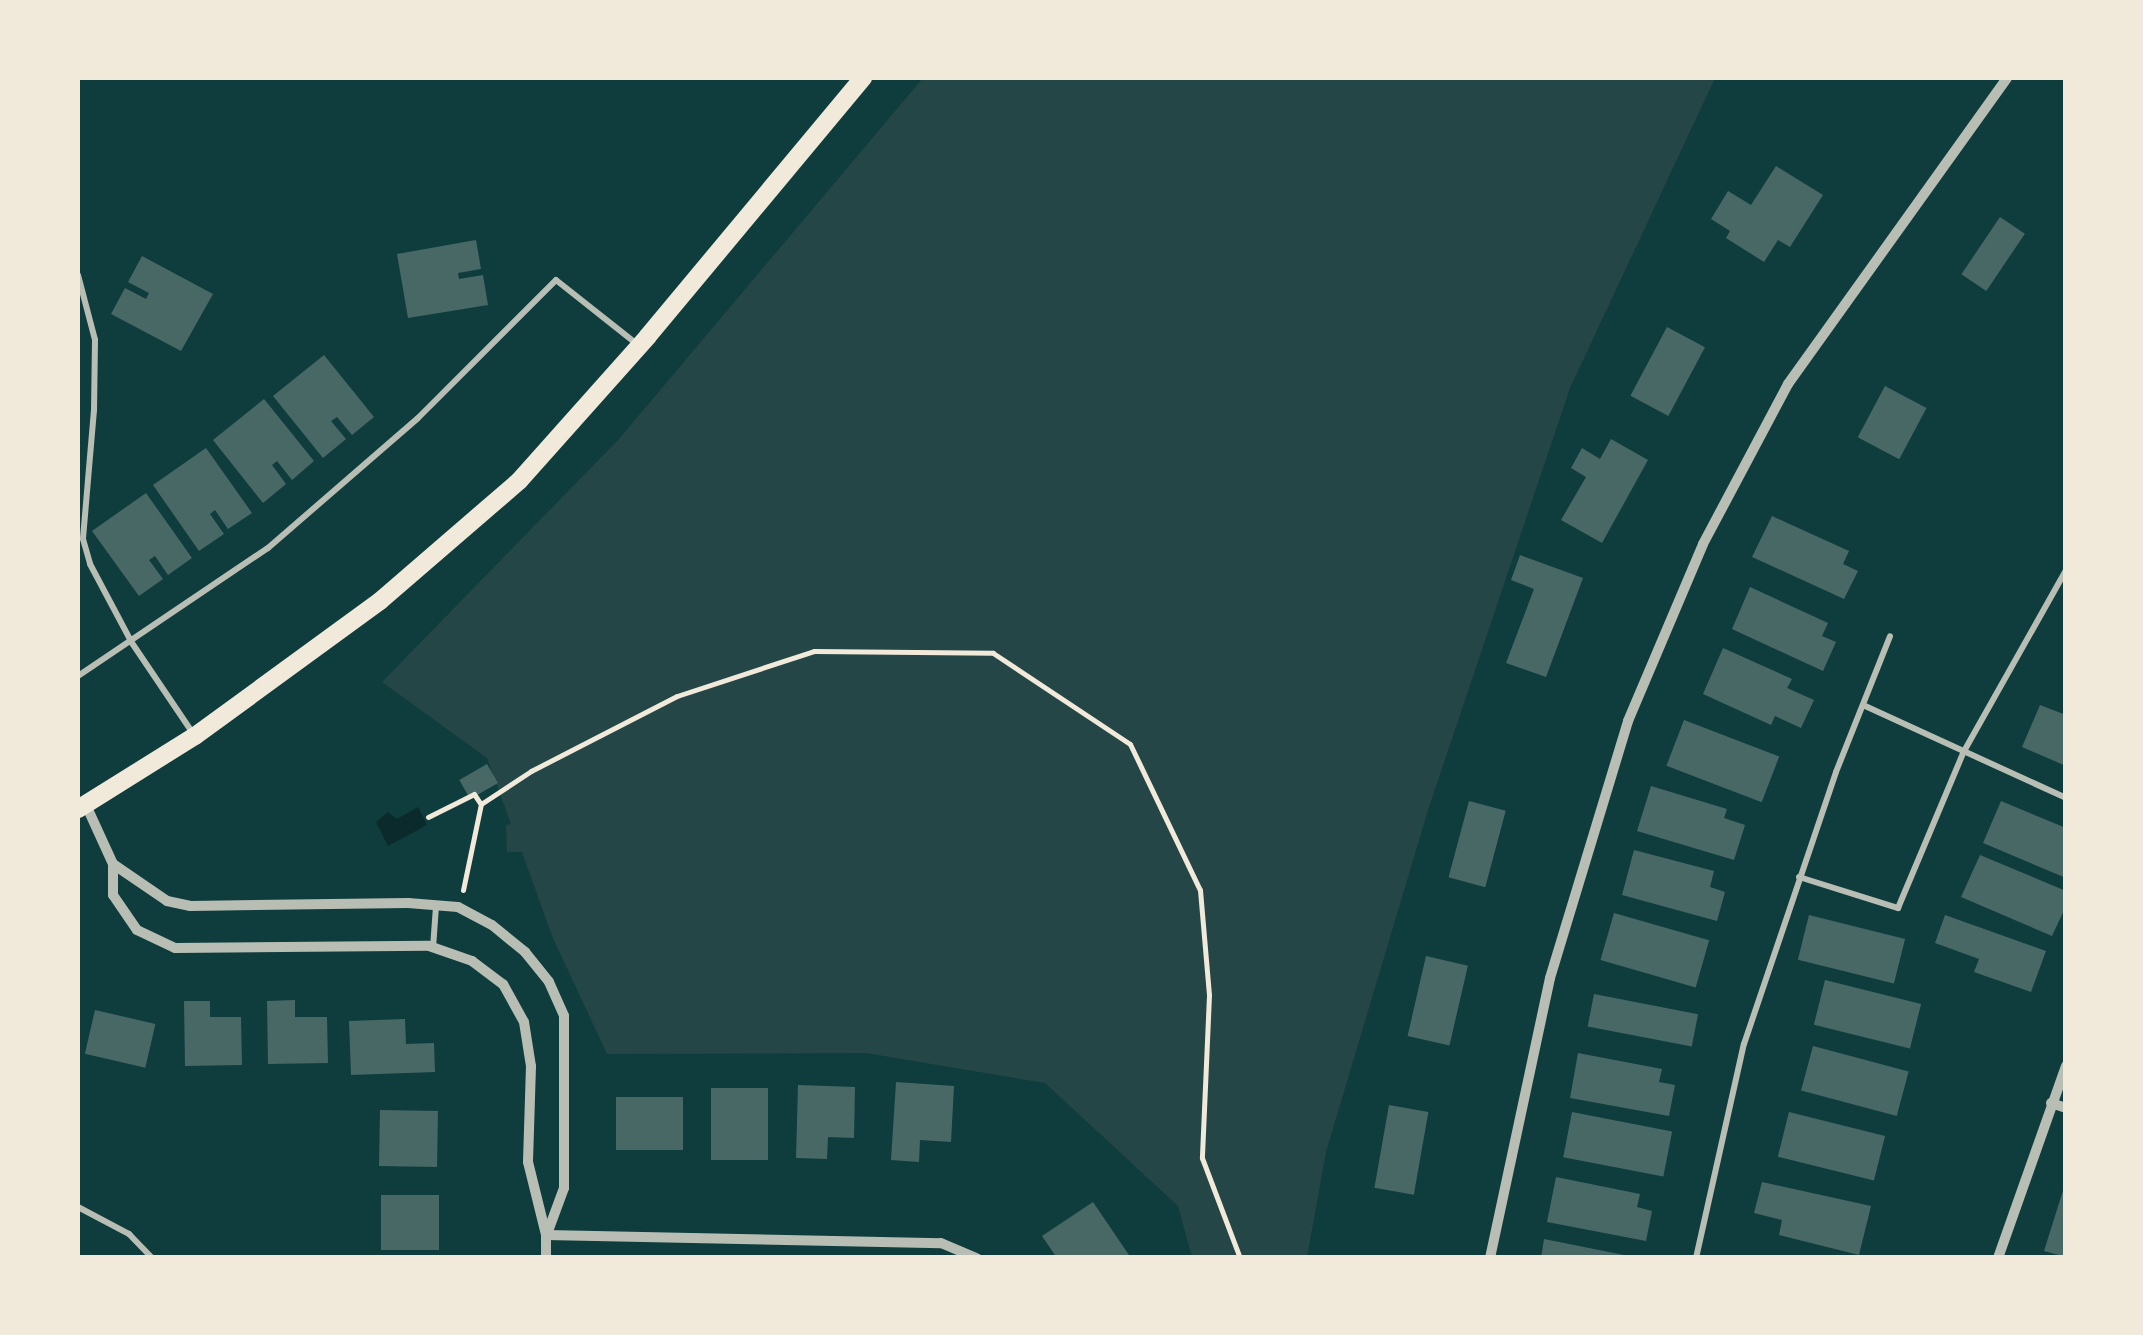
<!DOCTYPE html>
<html>
<head>
<meta charset="utf-8">
<style>
	body { margin:0 }
	#map { position:relative; width:2143px; height:1335px; overflow:hidden; background:#0f3d3e; font-family:Manrope,sans-serif }
	div>[style] { position:absolute }
	[style*='--x'] { left:calc(var(--x)*1px); top:calc(var(--y)*1px); width:calc(var(--w)*1px); rotate:calc(var(--a)*1deg) }
	.green>* { inset:0; background:#244646 }
	.water>* { inset:0; background:#0a2a2b }
	.building>* { inset:0; background:#486865; transform-origin:0 0 }
	.path>* { height:5px; margin:-2.5px; padding:0 2.5px; transform-origin:2.5px; border-radius:2.5px; background:#f1e9da }
	.service>* { height:6px; margin:-3px; padding:0 3px; transform-origin:3px; border-radius:3px; background:#b8beb3 }
	.minor>* { height:10px; margin:-5px; padding:0 5px; transform-origin:5px; border-radius:5px; background:#b8beb3 }
	.secondary>* { height:18px; margin:-9px; padding:0 9px; transform-origin:9px; border-radius:9px; background:#f1e9da }
	span { translate:-50% -50%; white-space:nowrap; text-align:center; line-height:1.15; -webkit-text-stroke:8px #f1e9da; paint-order:stroke }
	.frame { position:absolute; inset:0; border:80px solid #f1e9da; pointer-events:none }
</style>
</head>
<body>
<div id="map">
	<div class="green">
		<i style="clip-path:polygon(923px 78px,1715px 78px,1570px 388px,1428px 810px,1326px 1152px,1307px 1257px,1192px 1257px,1178px 1206px,1045px 1083px,866px 1053px,607px 1054px,552px 936px,522px 852px,507px 852px,506px 825px,511px 824px,487px 758px,382px 682px,619px 439px)"></i>
	</div>
	<div class="water">
		<i style="clip-path:polygon(418px 807px,427px 825px,388px 846px,376px 822px,388px 812px,397px 819px)"></i>
	</div>
	<div class="building">
		<i style="clip-path:polygon(1776px 166px,1823px 195px,1790px 247px,1778px 240px,1764px 262px,1726px 238px,1730px 231px,1711px 219px,1728px 191px,1751px 205px)"></i>
		<i style="left:2000px;top:217px;width:30px;height:69px;rotate:34deg"></i>
		<i style="clip-path:polygon(476px 240px,481px 269px,458px 273px,459px 279px,483px 275px,488px 305px,408px 318px,397px 254px)"></i>
		<i style="clip-path:polygon(142px 256px,213px 294px,181px 351px,111px 314px,125px 288px,146px 299px,149px 293px,128px 282px)"></i>
		<i style="left:1667px;top:327px;width:43px;height:78px;rotate:28deg"></i>
		<i style="clip-path:polygon(324px 355px,374px 417px,352px 435px,337px 417px,331px 421px,346px 439px,323px 458px,273px 396px)"></i>
		<i style="left:1885px;top:386px;width:47px;height:58px;rotate:28deg"></i>
		<i style="clip-path:polygon(264px 399px,314px 461px,292px 480px,277px 461px,272px 465px,286px 484px,263px 503px,213px 440px)"></i>
		<i style="clip-path:polygon(1611px 439px,1648px 460px,1602px 543px,1561px 520px,1586px 477px,1571px 468px,1582px 448px,1600px 459px)"></i>
		<i style="clip-path:polygon(206px 448px,252px 513px,228px 529px,215px 510px,210px 514px,224px 534px,199px 551px,153px 485px)"></i>
		<i style="clip-path:polygon(146px 493px,192px 558px,168px 575px,155px 556px,149px 560px,163px 579px,139px 596px,92px 531px)"></i>
		<i style="clip-path:polygon(1772px 516px,1849px 551px,1843px 564px,1858px 571px,1844px 599px,1752px 557px)"></i>
		<i style="clip-path:polygon(1520px 555px,1583px 578px,1546px 677px,1506px 663px,1534px 589px,1511px 580px)"></i>
		<i style="clip-path:polygon(1750px 587px,1828px 623px,1822px 636px,1836px 642px,1823px 671px,1732px 629px)"></i>
		<i style="clip-path:polygon(1723px 648px,1792px 679px,1787px 688px,1814px 700px,1801px 728px,1775px 716px,1771px 725px,1703px 694px)"></i>
		<i style="clip-path:polygon(2040px 705px,2066px 715px,2066px 766px,2022px 747px)"></i>
		<i style="left:1684px;top:720px;width:102px;height:49px;rotate:21deg"></i>
		<i style="left:487px;top:764px;width:22px;height:32px;rotate:60deg"></i>
		<i style="clip-path:polygon(1651px 786px,1727px 809px,1724px 818px,1745px 825px,1734px 860px,1637px 831px)"></i>
		<i style="left:1469px;top:801px;width:38px;height:79px;rotate:15deg"></i>
		<i style="clip-path:polygon(2001px 801px,2066px 828px,2066px 878px,1983px 843px)"></i>
		<i style="clip-path:polygon(1634px 850px,1714px 871px,1710px 887px,1725px 892px,1717px 921px,1622px 895px)"></i>
		<i style="clip-path:polygon(1980px 855px,2066px 891px,2066px 906px,2052px 936px,1961px 897px)"></i>
		<i style="left:1614px;top:913px;width:99px;height:49px;rotate:16deg"></i>
		<i style="left:1809px;top:915px;width:99px;height:46px;rotate:14deg"></i>
		<i style="clip-path:polygon(1945px 915px,2046px 951px,2031px 992px,1974px 972px,1979px 959px,1935px 943px)"></i>
		<i style="left:1426px;top:956px;width:43px;height:82px;rotate:13deg"></i>
		<i style="left:1825px;top:980px;width:99px;height:46px;rotate:14deg"></i>
		<i style="left:1594px;top:994px;width:106px;height:33px;rotate:11deg"></i>
		<i style="clip-path:polygon(295px 1000px,295px 1017px,327px 1017px,328px 1063px,268px 1064px,267px 1001px)"></i>
		<i style="clip-path:polygon(184px 1001px,210px 1001px,210px 1017px,241px 1017px,242px 1065px,185px 1066px)"></i>
		<i style="left:95px;top:1010px;width:62px;height:45px;rotate:13deg"></i>
		<i style="clip-path:polygon(405px 1019px,406px 1044px,434px 1043px,435px 1072px,351px 1075px,349px 1021px)"></i>
		<i style="left:1813px;top:1046px;width:99px;height:46px;rotate:15deg"></i>
		<i style="clip-path:polygon(1578px 1053px,1662px 1069px,1659px 1082px,1675px 1085px,1669px 1116px,1570px 1098px)"></i>
		<i style="clip-path:polygon(896px 1082px,954px 1086px,951px 1142px,920px 1140px,919px 1162px,891px 1160px)"></i>
		<i style="clip-path:polygon(798px 1085px,855px 1087px,854px 1138px,828px 1137px,827px 1159px,796px 1158px)"></i>
		<i style="left:711px;top:1088px;width:57px;height:72px"></i>
		<i style="left:616px;top:1097px;width:67px;height:53px"></i>
		<i style="left:1389px;top:1105px;width:40px;height:84px;rotate:10deg"></i>
		<i style="left:380px;top:1110px;width:58px;height:56px;rotate:1deg"></i>
		<i style="left:1572px;top:1112px;width:102px;height:46px;rotate:11deg"></i>
		<i style="left:1789px;top:1112px;width:99px;height:46px;rotate:14deg"></i>
		<i style="clip-path:polygon(1556px 1177px,1640px 1194px,1637px 1207px,1652px 1211px,1646px 1241px,1547px 1222px)"></i>
		<i style="clip-path:polygon(2066px 1181px,2066px 1257px,2044px 1251px)"></i>
		<i style="clip-path:polygon(1762px 1182px,1871px 1206px,1859px 1255px,1779px 1235px,1782px 1220px,1754px 1213px)"></i>
		<i style="left:381px;top:1195px;width:58px;height:55px"></i>
		<i style="clip-path:polygon(1093px 1202px,1131px 1258px,1057px 1258px,1042px 1236px)"></i>
		<i style="clip-path:polygon(1544px 1239px,1629px 1256px,1628px 1258px,1541px 1258px)"></i>
	</div>
	<div class="path">
		<i style="--x:428;--y:817;--w:51;--a:-26.6"></i>
		<i style="--x:474;--y:794;--w:11;--a:56"></i>
		<i style="--x:463;--y:890;--w:88;--a:-78.2"></i>
		<i style="--x:481;--y:804;--w:60;--a:-33.4"></i>
		<i style="--x:531;--y:771;--w:164;--a:-27.2"></i>
		<i style="--x:677;--y:696;--w:144;--a:-18.2"></i>
		<i style="--x:814;--y:651;--w:179;--a:0.6"></i>
		<i style="--x:993;--y:653;--w:164;--a:33.6"></i>
		<i style="--x:1130;--y:744;--w:162;--a:64.4"></i>
		<i style="--x:1200;--y:890;--w:105;--a:85.1"></i>
		<i style="--x:1209;--y:995;--w:163;--a:92.5"></i>
		<i style="--x:1202;--y:1158;--w:107;--a:69.2"></i>
	</div>
	<div class="service">
		<i style="--x:78;--y:275;--w:67;--a:75.3"></i>
		<i style="--x:95;--y:340;--w:70;--a:90.8"></i>
		<i style="--x:94;--y:410;--w:129;--a:94.9"></i>
		<i style="--x:83;--y:539;--w:26;--a:74"></i>
		<i style="--x:90;--y:564;--w:89;--a:62"></i>
		<i style="--x:132;--y:643;--w:111;--a:56"></i>
		<i style="--x:78;--y:676;--w:229;--a:-34"></i>
		<i style="--x:268;--y:548;--w:198;--a:-40.9"></i>
		<i style="--x:418;--y:418;--w:195;--a:-45"></i>
		<i style="--x:556;--y:280;--w:105;--a:38.4"></i>
		<i style="--x:1863;--y:705;--w:223;--a:24.6"></i>
		<i style="--x:1799;--y:877;--w:104;--a:17.4"></i>
		<i style="--x:1898;--y:908;--w:168;--a:-67.2"></i>
		<i style="--x:1963;--y:753;--w:210;--a:-60.6"></i>
		<i style="--x:433;--y:948;--w:42;--a:-85.9"></i>
		<i style="--x:78;--y:1207;--w:58;--a:27.9"></i>
		<i style="--x:129;--y:1234;--w:33;--a:46"></i>
		<i style="--x:1696;--y:1258;--w:219;--a:-77.4"></i>
		<i style="--x:1744;--y:1044;--w:287;--a:-71.3"></i>
		<i style="--x:1836;--y:772;--w:146;--a:-68.3"></i>
	</div>
	<div class="minor">
		<i style="--x:86;--y:805;--w:65;--a:65.4"></i>
		<i style="--x:113;--y:864;--w:31;--a:90"></i>
		<i style="--x:113;--y:895;--w:42;--a:55.6"></i>
		<i style="--x:137;--y:930;--w:42;--a:25.3"></i>
		<i style="--x:175;--y:948;--w:254;--a:-0.5"></i>
		<i style="--x:429;--y:946;--w:46;--a:19.2"></i>
		<i style="--x:472;--y:961;--w:39;--a:37"></i>
		<i style="--x:503;--y:984;--w:43;--a:61.1"></i>
		<i style="--x:524;--y:1022;--w:45;--a:81"></i>
		<i style="--x:531;--y:1066;--w:96;--a:91.8"></i>
		<i style="--x:528;--y:1162;--w:75;--a:76.1"></i>
		<i style="--x:546;--y:1235;--w:23;--a:90"></i>
		<i style="--x:113;--y:864;--w:65;--a:34.4"></i>
		<i style="--x:167;--y:901;--w:24;--a:12"></i>
		<i style="--x:190;--y:906;--w:218;--a:-0.8"></i>
		<i style="--x:408;--y:903;--w:50;--a:4.6"></i>
		<i style="--x:458;--y:907;--w:38;--a:28"></i>
		<i style="--x:492;--y:925;--w:43;--a:39.3"></i>
		<i style="--x:525;--y:952;--w:38;--a:51"></i>
		<i style="--x:549;--y:982;--w:37;--a:66"></i>
		<i style="--x:564;--y:1016;--w:172;--a:90"></i>
		<i style="--x:564;--y:1188;--w:49;--a:110.3"></i>
		<i style="--x:2051;--y:1103;--w:16;--a:18"></i>
		<i style="--x:546;--y:1235;--w:395;--a:1.2"></i>
		<i style="--x:941;--y:1243;--w:39;--a:23"></i>
		<i style="--x:1490;--y:1258;--w:286;--a:-77.9"></i>
		<i style="--x:1550;--y:978;--w:269;--a:-73.1"></i>
		<i style="--x:1628;--y:721;--w:192;--a:-67"></i>
		<i style="--x:1703;--y:544;--w:181;--a:-62"></i>
		<i style="--x:1788;--y:384;--w:376;--a:-54.4"></i>
		<i style="--x:1998;--y:1258;--w:204;--a:-70.5"></i>
	</div>
	<div class="secondary">
		<i style="--x:78;--y:809;--w:138;--a:-32"></i>
		<i style="--x:195;--y:736;--w:229;--a:-36.1"></i>
		<i style="--x:380;--y:601;--w:184;--a:-40.8"></i>
		<i style="--x:519;--y:481;--w:194;--a:-48.3"></i>
		<i style="--x:648;--y:336;--w:336;--a:-50.2"></i>
	</div>
	<div class="frame"></div>
</div>
</body>
</html>
